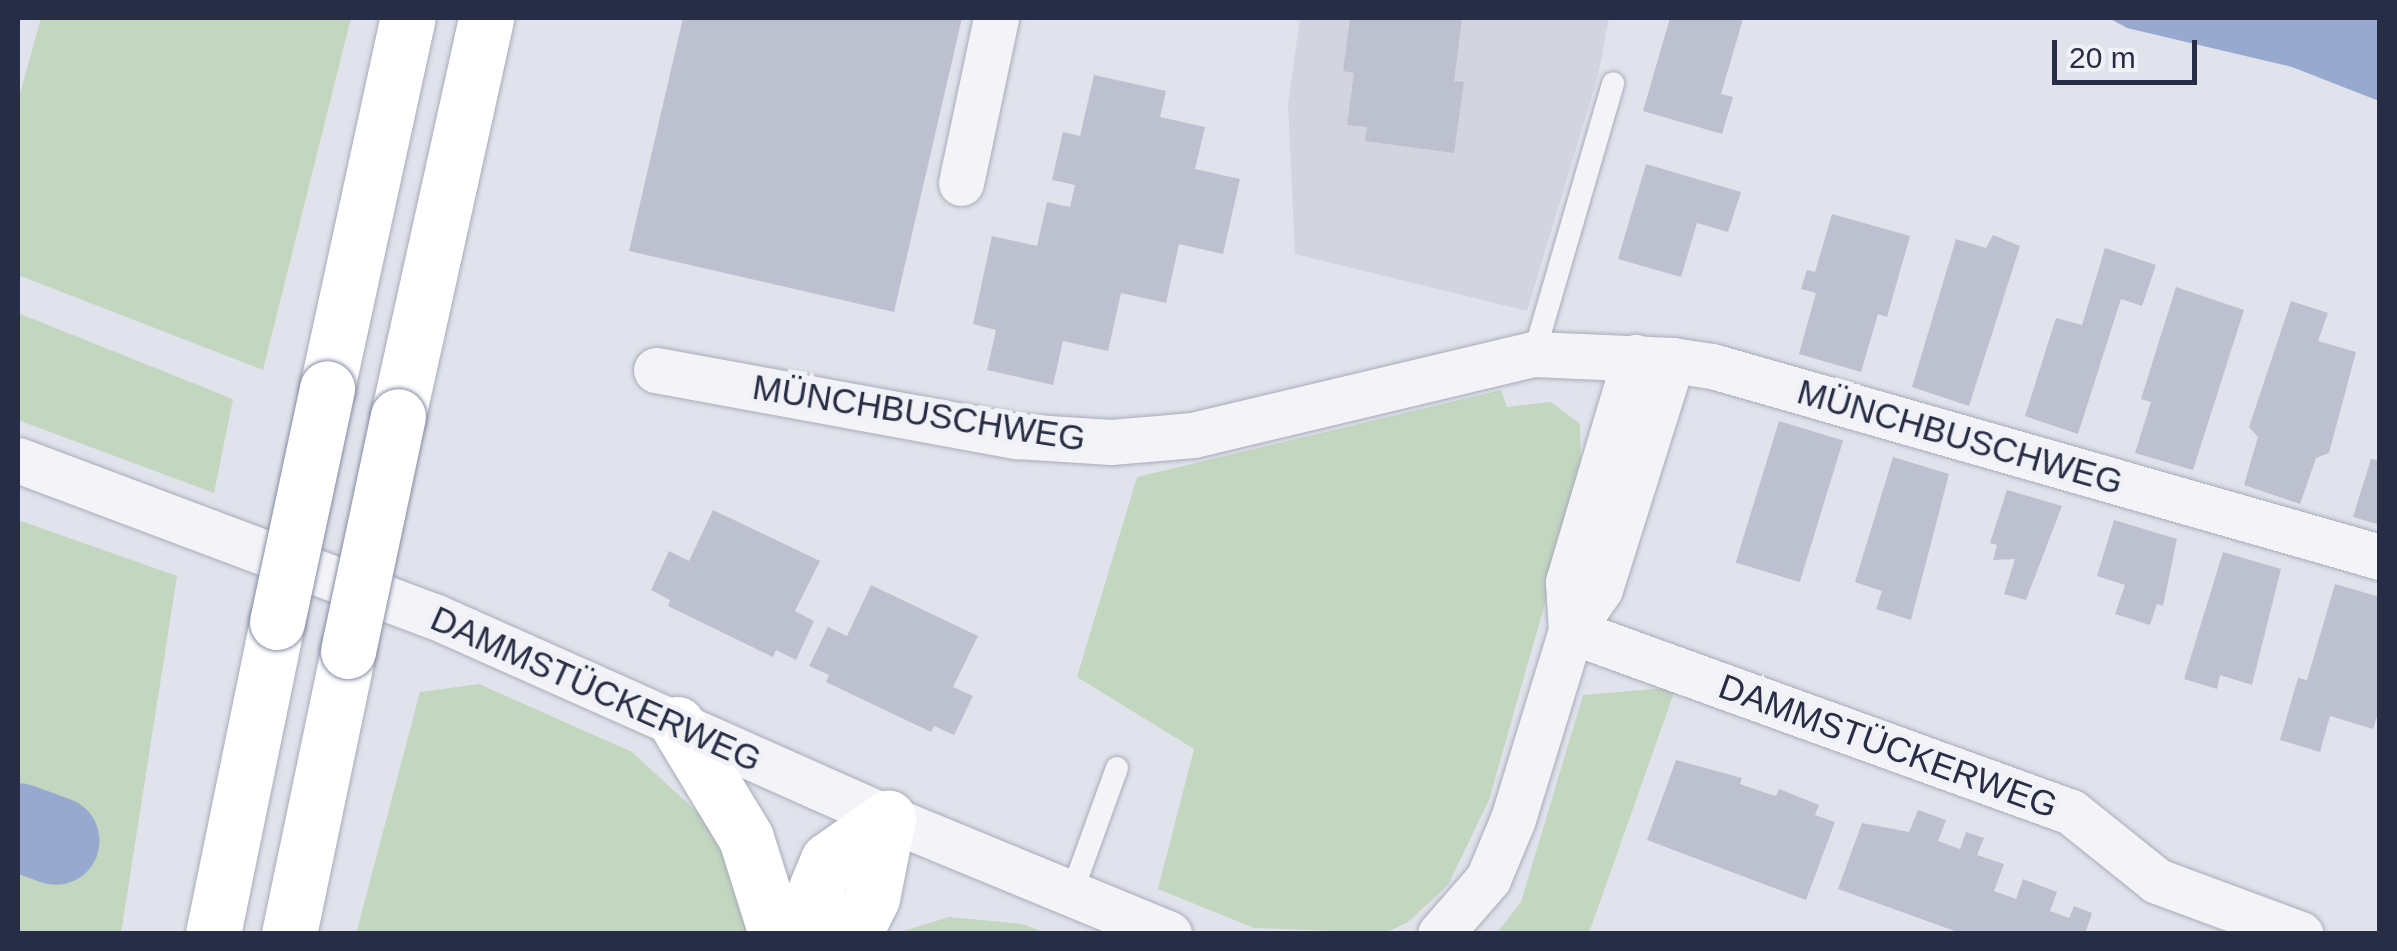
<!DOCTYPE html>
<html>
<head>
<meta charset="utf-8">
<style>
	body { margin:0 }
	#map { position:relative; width:2397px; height:951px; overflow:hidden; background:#e0e3eb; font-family:Arial,sans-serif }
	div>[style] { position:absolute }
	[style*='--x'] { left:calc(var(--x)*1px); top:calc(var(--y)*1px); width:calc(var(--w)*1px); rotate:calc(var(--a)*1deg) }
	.built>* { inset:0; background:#d2d5e0 }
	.green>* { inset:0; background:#c2d6c0 }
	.water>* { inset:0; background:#97a9cf }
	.river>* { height:88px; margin:-44px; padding:0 44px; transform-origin:44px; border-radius:44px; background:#97a9cf }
	.building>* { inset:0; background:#bdc0ce; transform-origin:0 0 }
	.roads { filter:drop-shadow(0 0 2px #a8acb9) drop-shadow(0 0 2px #a8acb9) }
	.service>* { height:22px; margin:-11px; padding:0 11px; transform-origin:11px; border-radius:11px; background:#f4f4f8 }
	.minor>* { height:45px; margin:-22.5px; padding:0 22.5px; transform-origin:22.5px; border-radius:22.5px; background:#f4f4f8 }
	.trunk>* { height:55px; margin:-27.5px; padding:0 27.5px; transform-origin:27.5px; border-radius:27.5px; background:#fff }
	.bridges { filter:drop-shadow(0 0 2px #868da3) drop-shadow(0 0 2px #868da3) }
	.trunk-bridge>* { height:55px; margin:-27.5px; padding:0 27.5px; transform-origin:27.5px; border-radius:27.5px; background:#fff }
	span { translate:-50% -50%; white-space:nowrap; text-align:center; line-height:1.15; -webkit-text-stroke:10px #f0f2f8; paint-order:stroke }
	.street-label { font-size:35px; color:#272d44 }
	.frame { position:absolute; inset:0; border:20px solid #272d44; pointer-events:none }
	.scale { position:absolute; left:2052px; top:40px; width:145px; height:45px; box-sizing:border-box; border:5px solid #272d44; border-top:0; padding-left:12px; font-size:30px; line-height:35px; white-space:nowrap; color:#272d44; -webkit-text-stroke:8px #f0f2f8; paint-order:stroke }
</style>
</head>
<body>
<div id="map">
	<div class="built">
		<i style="clip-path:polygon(1300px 18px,1609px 18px,1598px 76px,1527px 311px,1295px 254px,1288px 104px)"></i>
	</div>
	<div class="green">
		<i style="clip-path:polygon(41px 18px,351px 18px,263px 370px,18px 275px,18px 101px)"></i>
		<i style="clip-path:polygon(18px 313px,233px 399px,214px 493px,18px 420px)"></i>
		<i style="clip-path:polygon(1501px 390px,1507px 407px,1551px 402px,1580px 424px,1581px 477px,1489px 800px,1448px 885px,1408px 922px,1385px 933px,1254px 928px,1158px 889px,1194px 749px,1077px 677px,1137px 477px)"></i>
		<i style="clip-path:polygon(18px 520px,177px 576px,121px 933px,18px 933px)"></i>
		<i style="clip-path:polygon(479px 684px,632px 752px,725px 838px,753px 934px,356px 934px,420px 692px)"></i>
		<i style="clip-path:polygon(1676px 687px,1589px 933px,1496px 934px,1521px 902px,1583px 695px)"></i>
		<i style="clip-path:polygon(949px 917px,1022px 924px,1046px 933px,897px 933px)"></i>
	</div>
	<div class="water">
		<i style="clip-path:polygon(2109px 18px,2379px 18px,2379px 101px,2292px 67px,2127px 28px)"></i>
	</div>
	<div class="river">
		<i style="--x:18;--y:827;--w:40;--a:20.2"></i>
	</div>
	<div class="building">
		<i style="clip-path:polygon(683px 18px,962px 18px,894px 312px,629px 251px)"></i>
		<i style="clip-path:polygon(1350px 18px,1462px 18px,1454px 81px,1464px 82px,1454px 153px,1365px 141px,1367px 127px,1347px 125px,1354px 73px,1343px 71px)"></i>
		<i style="clip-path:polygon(1670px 18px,1743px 19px,1721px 94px,1733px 97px,1722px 134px,1643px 111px)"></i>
		<i style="clip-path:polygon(1094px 75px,1166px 91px,1160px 117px,1205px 127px,1195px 169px,1240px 179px,1223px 254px,1179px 244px,1166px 303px,1121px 293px,1108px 351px,1063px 341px,1053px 385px,987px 370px,996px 330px,973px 324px,992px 236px,1037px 246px,1047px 202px,1070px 207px,1075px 185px,1052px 180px,1063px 132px,1080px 136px)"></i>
		<i style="clip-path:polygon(1646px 164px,1741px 192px,1728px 232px,1697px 223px,1681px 277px,1618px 259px)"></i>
		<i style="clip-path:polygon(1832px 214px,1910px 236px,1887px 317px,1878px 314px,1861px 372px,1799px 354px,1816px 293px,1801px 289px,1807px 270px,1815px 272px)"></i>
		<i style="clip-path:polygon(1993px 235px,2020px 246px,1969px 406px,1912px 387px,1956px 239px,1986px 248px)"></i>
		<i style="clip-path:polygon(2105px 248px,2156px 265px,2142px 306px,2121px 299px,2078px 434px,2025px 416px,2056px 318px,2082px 325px)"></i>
		<i style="clip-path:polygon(2176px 287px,2244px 310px,2193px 470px,2135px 453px,2151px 402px,2141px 399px)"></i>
		<i style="clip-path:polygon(2291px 301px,2328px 313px,2318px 341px,2356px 352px,2329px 453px,2316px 458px,2300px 504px,2244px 485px,2258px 437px,2249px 427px)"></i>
		<i style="left:1779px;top:421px;width:67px;height:148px;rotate:17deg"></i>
		<i style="clip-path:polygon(1893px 457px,1949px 474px,1911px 620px,1876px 609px,1882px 591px,1855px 582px)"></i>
		<i style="clip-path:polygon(2371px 459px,2380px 461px,2380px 525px,2353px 517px)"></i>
		<i style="clip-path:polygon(2007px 490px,2062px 506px,2026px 600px,2004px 594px,2015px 559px,1993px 560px,1997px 545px,1990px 543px)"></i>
		<i style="clip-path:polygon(713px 510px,820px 561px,795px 611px,814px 621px,796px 660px,776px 650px,773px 657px,668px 606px,670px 600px,651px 590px,669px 551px,689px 561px)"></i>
		<i style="clip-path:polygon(2114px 520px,2177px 539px,2163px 606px,2157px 604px,2150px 625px,2115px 614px,2125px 585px,2097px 576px)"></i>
		<i style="clip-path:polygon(2223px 552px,2281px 569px,2252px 685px,2220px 675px,2217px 689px,2184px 679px)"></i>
		<i style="clip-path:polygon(2335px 584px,2380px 597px,2380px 707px,2373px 729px,2330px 716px,2320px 752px,2280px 740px,2298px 678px,2307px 680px)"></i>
		<i style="clip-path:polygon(871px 585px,978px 636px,953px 687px,973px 696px,954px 735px,934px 726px,931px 732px,826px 682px,829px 675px,809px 666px,828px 627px,847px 636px)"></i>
		<i style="clip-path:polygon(1676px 760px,1742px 778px,1740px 784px,1763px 792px,1776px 796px,1779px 789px,1819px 805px,1815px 815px,1835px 822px,1806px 900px,1647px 840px)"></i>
		<i style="clip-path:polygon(1918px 810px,1946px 820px,1938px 841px,1960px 849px,1966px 832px,1984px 838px,1977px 855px,2004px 864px,1994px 891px,2016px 899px,2023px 879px,2057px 892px,2050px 911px,2069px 918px,2074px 906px,2092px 913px,2085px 934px,1963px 934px,1838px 889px,1862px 823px,1909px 832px)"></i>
	</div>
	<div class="roads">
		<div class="service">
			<i style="--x:1534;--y:354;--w:282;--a:-73.7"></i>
			<i style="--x:1071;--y:895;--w:135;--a:-70.1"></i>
		</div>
		<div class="minor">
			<i style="--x:961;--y:183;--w:169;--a:-78"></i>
			<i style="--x:656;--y:370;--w:367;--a:10.4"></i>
			<i style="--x:1017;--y:436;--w:94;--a:3.7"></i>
			<i style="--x:1111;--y:442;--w:82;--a:-4.9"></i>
			<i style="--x:1193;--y:435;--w:350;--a:-13.4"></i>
			<i style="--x:1534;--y:354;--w:138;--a:2.5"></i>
			<i style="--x:1672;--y:360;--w:40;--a:8.5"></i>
			<i style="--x:1712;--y:366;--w:695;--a:15.96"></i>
			<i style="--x:18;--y:460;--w:444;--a:20.6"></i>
			<i style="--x:434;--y:616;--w:497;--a:24"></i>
			<i style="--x:888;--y:818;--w:304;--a:22.4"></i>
			<i style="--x:1571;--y:631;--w:532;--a:19.9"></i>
			<i style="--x:2071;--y:812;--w:110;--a:38.7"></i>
			<i style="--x:2157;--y:881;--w:153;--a:20.3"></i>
			<i style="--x:1571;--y:631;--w:49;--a:-93.5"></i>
			<i style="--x:1568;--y:582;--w:235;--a:-73.4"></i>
			<i style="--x:1440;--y:934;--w:73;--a:-48.9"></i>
			<i style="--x:1488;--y:879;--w:65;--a:-67.4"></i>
			<i style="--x:1513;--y:819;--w:197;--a:-72.9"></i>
			<i style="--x:1571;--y:631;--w:51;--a:-55.4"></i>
			<i style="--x:1600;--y:589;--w:240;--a:-72.5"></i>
		</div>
		<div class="trunk">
			<i style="--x:327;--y:388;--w:379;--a:-77.7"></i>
			<i style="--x:398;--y:416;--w:408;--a:-77.5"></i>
			<i style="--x:677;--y:724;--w:133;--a:58.8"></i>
			<i style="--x:746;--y:838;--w:101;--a:72.6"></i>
			<i style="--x:213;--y:934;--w:318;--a:-78.4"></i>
			<i style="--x:289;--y:934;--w:289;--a:-78.2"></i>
			<i style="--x:797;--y:934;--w:80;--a:-67.3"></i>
			<i style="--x:828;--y:860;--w:73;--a:-35"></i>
			<i style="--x:854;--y:934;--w:40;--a:-63.4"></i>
			<i style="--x:872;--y:898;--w:82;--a:-78.7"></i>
		</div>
	</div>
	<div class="bridges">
		<div class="trunk-bridge">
			<i style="--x:277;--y:622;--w:239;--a:-77.9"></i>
			<i style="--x:348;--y:651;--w:240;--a:-78"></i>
		</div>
	</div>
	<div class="street-label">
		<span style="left:919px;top:413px;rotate:9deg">MÜNCHBUSCHWEG</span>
		<span style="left:1960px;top:437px;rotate:16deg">MÜNCHBUSCHWEG</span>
		<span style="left:596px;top:689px;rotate:24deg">DAMMSTÜCKERWEG</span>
		<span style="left:1888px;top:746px;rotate:20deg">DAMMSTÜCKERWEG</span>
	</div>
	<div class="frame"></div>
	<div class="scale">20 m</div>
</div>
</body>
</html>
